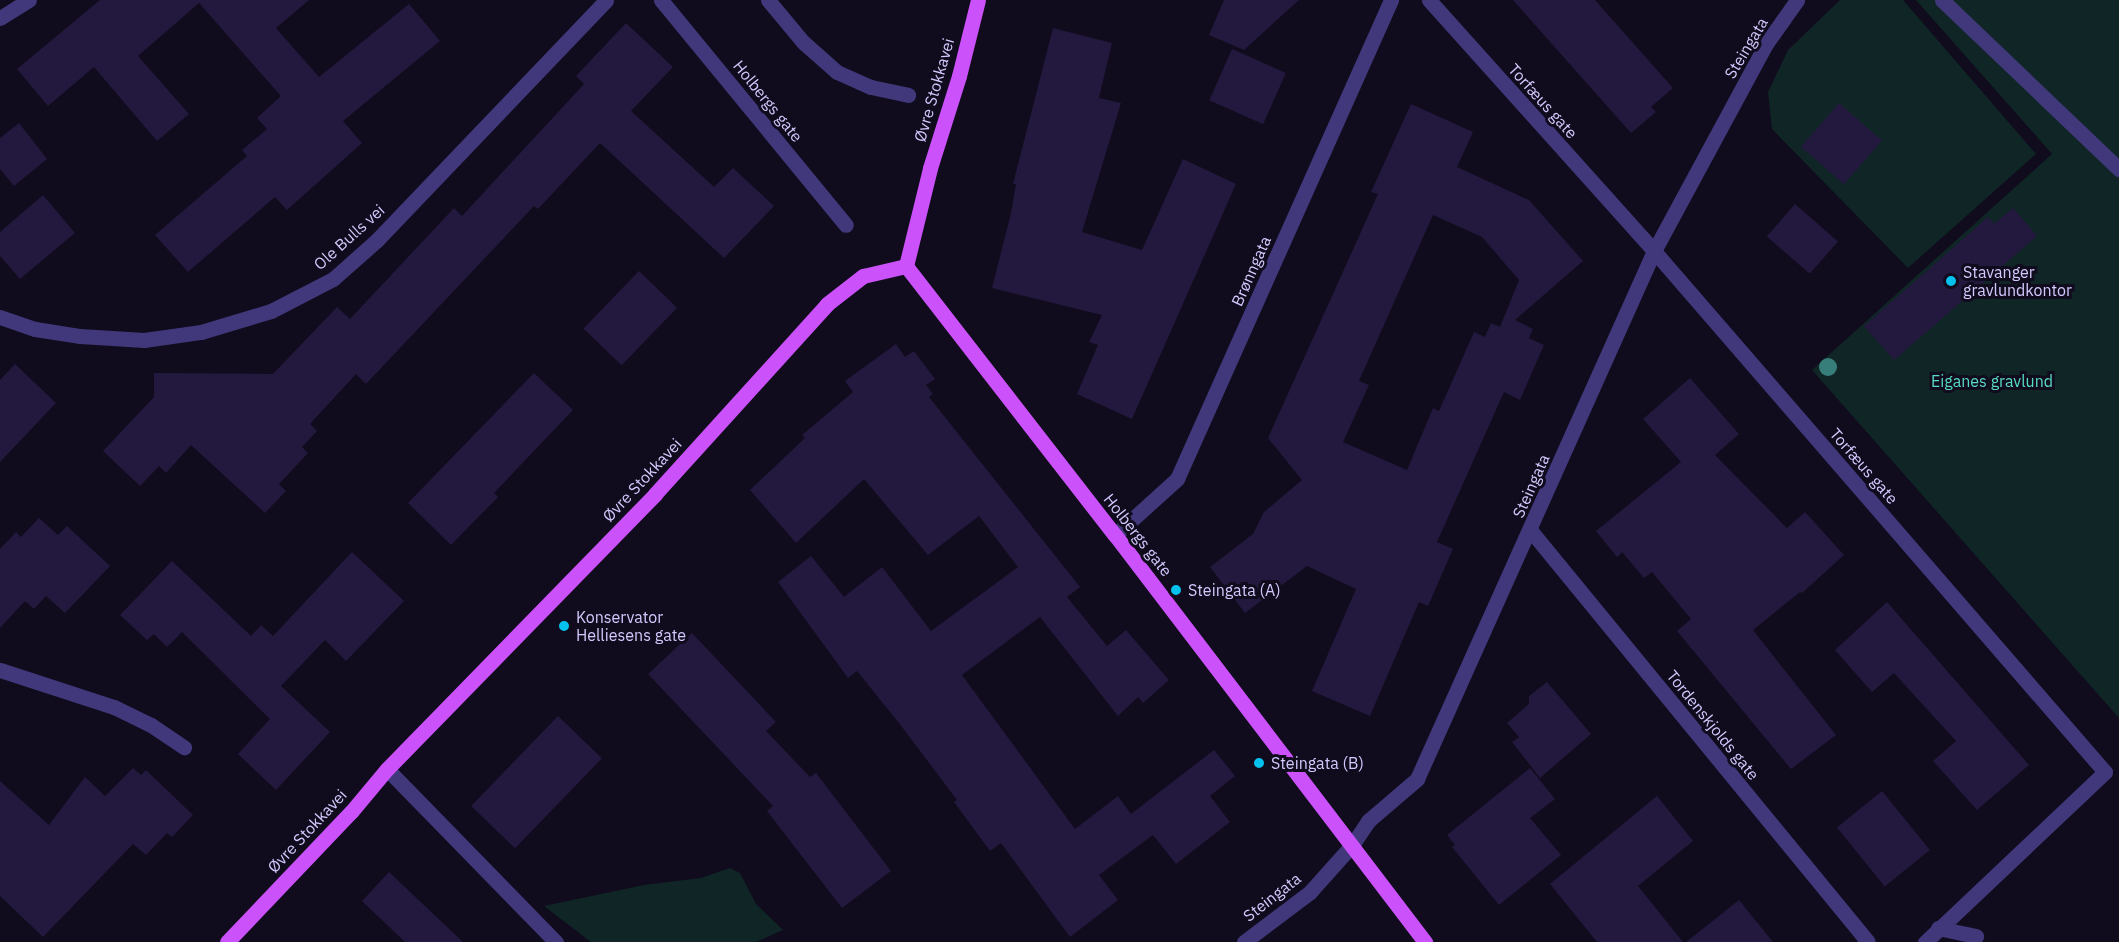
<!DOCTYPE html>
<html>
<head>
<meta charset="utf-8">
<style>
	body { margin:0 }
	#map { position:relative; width:2119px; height:942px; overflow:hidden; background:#100c1d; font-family:"IBM Plex Sans",sans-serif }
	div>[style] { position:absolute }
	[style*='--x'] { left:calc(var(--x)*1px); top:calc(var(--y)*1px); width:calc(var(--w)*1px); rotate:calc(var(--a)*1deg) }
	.green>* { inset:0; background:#0f2526 }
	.building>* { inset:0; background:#23183d; transform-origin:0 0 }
	.minor>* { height:15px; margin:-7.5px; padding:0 7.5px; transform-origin:7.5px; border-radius:7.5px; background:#40387b }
	.major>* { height:15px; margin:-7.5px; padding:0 7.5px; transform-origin:7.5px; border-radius:7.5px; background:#cb52fb }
	.trees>* { width:18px; height:18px; margin:-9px; border-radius:50%; background:#377e7a }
	.dots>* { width:16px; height:16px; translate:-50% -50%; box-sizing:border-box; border:3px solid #100c1d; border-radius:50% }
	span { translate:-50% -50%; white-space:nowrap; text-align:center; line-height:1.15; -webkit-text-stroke:6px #100c1d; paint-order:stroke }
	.street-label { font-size:16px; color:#d4c9fe }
	.poi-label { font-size:16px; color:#d4c9fe }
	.left { translate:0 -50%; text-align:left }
	.park-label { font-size:16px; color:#57dbc6 }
</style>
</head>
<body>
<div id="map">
	<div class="green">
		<i style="clip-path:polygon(1840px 0,1903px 0,2036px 154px,1908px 268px,1772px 129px,1768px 92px,1788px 50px)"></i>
		<i style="clip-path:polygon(1916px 0,2119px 0,2119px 718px,1812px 370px,2052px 154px)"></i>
		<i style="clip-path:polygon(730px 868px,740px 873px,756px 904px,783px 930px,756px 942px,591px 942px,544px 906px,644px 885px,701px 878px)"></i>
	</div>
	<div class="building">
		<i style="clip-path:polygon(100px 0,309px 0,276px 28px,319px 77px,409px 4px,440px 41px,343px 121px,362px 143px,287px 210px,275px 197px,188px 272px,155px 235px,247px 156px,242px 150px,267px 129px,257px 118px,281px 96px,199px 3px,138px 56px,189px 114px,157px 141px,94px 67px,48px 106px,17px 69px)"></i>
		<i style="clip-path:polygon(1224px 0,1299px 0,1244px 50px,1209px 35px)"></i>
		<i style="clip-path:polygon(1513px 0,1595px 0,1673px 88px,1651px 107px,1656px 112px,1631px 133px)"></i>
		<i style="clip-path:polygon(626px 23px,673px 67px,631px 111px,714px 187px,733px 168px,774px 206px,724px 258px,600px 143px,538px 209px,534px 206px,366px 384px,356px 374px,310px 424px,317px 431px,302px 447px,308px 453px,279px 484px,286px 491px,265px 513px,191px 445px,166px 473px,159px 466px,140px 486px,103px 451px,154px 397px,154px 373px,273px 374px,337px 307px,350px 319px,454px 208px,462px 216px,584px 84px,576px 76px)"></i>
		<i style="clip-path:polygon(1053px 28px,1112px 43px,1099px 98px,1121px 103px,1082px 232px,1142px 250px,1183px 159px,1236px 184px,1132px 419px,1077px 394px,1098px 345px,1089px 342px,1102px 315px,992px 288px,1011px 213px,1016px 184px,1013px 184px)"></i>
		<i style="left:1232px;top:49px;width:59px;height:56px;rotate:24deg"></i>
		<i style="left:1839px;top:103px;width:57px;height:58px;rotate:41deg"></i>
		<i style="clip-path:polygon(evenodd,1411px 104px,1473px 132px,1457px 167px,1529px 200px,1583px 261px,1515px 320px,1533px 329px,1529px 338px,1544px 345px,1520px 400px,1504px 392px,1437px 542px,1453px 549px,1428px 606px,1419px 602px,1370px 716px,1312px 691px,1356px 589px,1307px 566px,1245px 613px,1210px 567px,1253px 534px,1264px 512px,1302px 480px,1268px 438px,1378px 194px,1371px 192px,1411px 104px,1433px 215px,1482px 237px,1519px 280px,1500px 327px,1491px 323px,1485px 337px,1474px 332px,1439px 411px,1433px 408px,1407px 470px,1343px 442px,1369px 385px,1359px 381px,1433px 215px)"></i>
		<i style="clip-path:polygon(19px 123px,47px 159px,14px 186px,0 169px,0 138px)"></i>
		<i style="clip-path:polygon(43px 195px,75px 233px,20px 279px,0 256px,0 232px)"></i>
		<i style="left:1795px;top:204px;width:57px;height:43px;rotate:41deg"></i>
		<i style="clip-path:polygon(2013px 208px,2037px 236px,1894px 360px,1864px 326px,1988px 217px,1994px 224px)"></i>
		<i style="left:639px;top:271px;width:53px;height:80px;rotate:44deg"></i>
		<i style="clip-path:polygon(896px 344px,905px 357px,914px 351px,935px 379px,926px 385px,933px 394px,929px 397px,1080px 587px,1067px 597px,1107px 646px,1126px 630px,1169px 680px,1143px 703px,1138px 697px,1118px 716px,1040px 617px,962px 675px,1075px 829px,1118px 796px,1131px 814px,1214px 750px,1235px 776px,1210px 796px,1230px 822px,1176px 864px,1153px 835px,1099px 875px,1118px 900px,1070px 937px,1001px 843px,990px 851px,954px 802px,957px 800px,899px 723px,857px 671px,848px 678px,778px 582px,811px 556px,844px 597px,882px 567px,931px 631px,1018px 567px,979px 516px,928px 555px,864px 479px,796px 543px,750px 490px,805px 438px,802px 435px,853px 392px,845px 381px)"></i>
		<i style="clip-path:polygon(15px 364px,56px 403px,0 462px,0 380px)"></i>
		<i style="clip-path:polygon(534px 373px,573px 410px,494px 493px,498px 497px,451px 545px,408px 503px)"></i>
		<i style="clip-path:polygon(1690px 378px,1739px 434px,1715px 455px,1787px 528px,1805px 512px,1844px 555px,1802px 593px,1800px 592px,1753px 630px,1836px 735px,1791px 769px,1677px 631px,1691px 619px,1652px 572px,1644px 578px,1622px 552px,1617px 557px,1596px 531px,1681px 462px,1643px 419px)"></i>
		<i style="clip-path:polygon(39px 518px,58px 535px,67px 526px,110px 566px,65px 613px,46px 596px,34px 609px,25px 601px,0 628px,0 549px,16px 532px,21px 537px)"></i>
		<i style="clip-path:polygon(352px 552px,404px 601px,346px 661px,325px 640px,281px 686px,330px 732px,276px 790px,238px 754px,270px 719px,182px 632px,167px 647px,154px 634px,147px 640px,120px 615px,172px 561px,251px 636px,261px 625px,273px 636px)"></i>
		<i style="clip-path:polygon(1887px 602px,2029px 765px,1977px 810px,1933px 761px,1956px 741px,1894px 673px,1872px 692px,1835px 650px)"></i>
		<i style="clip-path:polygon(692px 633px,776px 722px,766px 731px,810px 777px,816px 773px,891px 871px,842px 908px,767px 811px,773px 806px,648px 674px)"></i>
		<i style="clip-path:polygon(1547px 682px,1591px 734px,1540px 778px,1512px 742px,1519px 737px,1507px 723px,1529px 704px,1529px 696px)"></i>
		<i style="left:558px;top:716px;width:61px;height:125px;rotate:44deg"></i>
		<i style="clip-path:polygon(133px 768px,141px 775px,146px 770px,193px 815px,172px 837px,167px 833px,146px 855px,133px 844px,43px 937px,0 896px,0 781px,49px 825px,85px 777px,105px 796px)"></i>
		<i style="clip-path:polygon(1530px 768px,1555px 799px,1530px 818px,1561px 855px,1499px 905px,1452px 847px,1455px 845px,1447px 835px)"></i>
		<i style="left:1882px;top:791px;width:76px;height:58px;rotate:51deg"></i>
		<i style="clip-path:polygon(1657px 796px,1693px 841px,1638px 886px,1683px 942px,1597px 942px,1550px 884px)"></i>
		<i style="clip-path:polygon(389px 872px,463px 942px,405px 942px,362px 901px)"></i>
		<i style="clip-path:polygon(1739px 900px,1773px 942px,1686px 942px)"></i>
	</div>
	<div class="minor">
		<i style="--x:661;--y:0;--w:291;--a:50.6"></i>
		<i style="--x:768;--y:0;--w:55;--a:50.2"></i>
		<i style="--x:803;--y:42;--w:45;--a:41.4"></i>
		<i style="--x:837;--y:72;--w:37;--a:24"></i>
		<i style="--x:871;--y:87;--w:38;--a:12"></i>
		<i style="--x:1429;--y:0;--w:337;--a:48.1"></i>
		<i style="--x:1654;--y:251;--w:689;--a:49.12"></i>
		<i style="--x:2105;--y:772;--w:248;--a:136.6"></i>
		<i style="--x:1942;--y:0;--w:245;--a:43.7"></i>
		<i style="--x:0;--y:18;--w:34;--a:-32"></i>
		<i style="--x:0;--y:317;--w:37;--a:19"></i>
		<i style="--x:35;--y:329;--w:46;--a:8.8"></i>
		<i style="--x:80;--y:336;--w:64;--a:3.6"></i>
		<i style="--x:144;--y:340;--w:58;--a:-8"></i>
		<i style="--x:201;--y:332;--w:73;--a:-16.7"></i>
		<i style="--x:271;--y:311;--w:70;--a:-27.3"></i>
		<i style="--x:333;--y:279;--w:57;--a:-41.5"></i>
		<i style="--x:376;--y:241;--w:333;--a:-46.3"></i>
		<i style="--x:1531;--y:531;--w:531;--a:50.65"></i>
		<i style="--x:1115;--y:535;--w:84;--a:-42.1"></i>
		<i style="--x:1177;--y:479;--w:525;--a:-65.93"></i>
		<i style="--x:0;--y:670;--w:120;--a:18"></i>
		<i style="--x:114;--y:707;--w:41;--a:25.9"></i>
		<i style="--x:151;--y:725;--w:40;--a:34"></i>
		<i style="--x:387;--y:769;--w:242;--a:45.7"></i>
		<i style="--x:1938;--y:928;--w:39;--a:12"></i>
		<i style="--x:1244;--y:942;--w:83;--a:-37.1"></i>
		<i style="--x:1310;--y:892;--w:63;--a:-48.2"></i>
		<i style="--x:1352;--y:845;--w:29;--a:-56"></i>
		<i style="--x:1368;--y:821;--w:65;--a:-40.6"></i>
		<i style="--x:1417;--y:779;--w:579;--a:-65.83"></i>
		<i style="--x:1654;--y:251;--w:235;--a:-61.6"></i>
		<i style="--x:1766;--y:44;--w:54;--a:-54.8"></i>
	</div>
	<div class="major">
		<i style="--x:906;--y:266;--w:341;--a:52.2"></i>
		<i style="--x:1115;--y:535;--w:512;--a:52.7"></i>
		<i style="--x:906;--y:266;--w:101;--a:-76.2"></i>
		<i style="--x:930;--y:168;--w:96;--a:-72.5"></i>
		<i style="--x:959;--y:76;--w:78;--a:-76"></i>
		<i style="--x:227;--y:942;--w:180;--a:-46.4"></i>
		<i style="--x:351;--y:812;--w:56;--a:-50.1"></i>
		<i style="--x:387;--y:769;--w:384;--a:-45.7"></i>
		<i style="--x:655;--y:494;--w:256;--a:-47.8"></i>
		<i style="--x:827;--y:304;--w:46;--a:-37.9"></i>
		<i style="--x:863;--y:276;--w:44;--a:-13.1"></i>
	</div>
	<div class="trees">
		<i style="left:1828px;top:367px"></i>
	</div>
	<div class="dots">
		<i style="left:1951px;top:281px;background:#05c1ed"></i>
		<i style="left:1176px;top:590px;background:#05c1ed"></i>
		<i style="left:564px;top:626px;background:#05c1ed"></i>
		<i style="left:1259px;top:763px;background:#05c1ed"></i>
	</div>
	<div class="street-label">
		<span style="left:1746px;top:48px;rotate:-59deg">Steingata</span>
		<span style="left:934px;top:90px;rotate:-74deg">Øvre Stokkavei</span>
		<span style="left:768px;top:101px;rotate:51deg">Holbergs gate</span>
		<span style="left:1543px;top:101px;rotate:48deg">Torfæus gate</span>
		<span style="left:349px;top:237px;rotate:-42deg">Ole Bulls vei</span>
		<span style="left:1251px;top:271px;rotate:-66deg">Brønngata</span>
		<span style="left:1864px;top:466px;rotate:49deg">Torfæus gate</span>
		<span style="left:642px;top:480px;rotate:-47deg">Øvre Stokkavei</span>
		<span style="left:1531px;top:486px;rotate:-66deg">Steingata</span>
		<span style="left:1138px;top:535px;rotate:52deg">Holbergs gate</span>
		<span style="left:1713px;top:725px;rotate:51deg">Tordenskjolds gate</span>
		<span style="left:307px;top:831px;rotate:-47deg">Øvre Stokkavei</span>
		<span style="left:1272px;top:897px;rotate:-38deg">Steingata</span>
	</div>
	<div class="poi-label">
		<span class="left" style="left:1963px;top:281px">Stavanger<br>gravlundkontor</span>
		<span class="left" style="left:1188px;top:590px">Steingata (A)</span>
		<span class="left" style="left:576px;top:626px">Konservator<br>Helliesens gate</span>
		<span class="left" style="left:1271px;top:763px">Steingata (B)</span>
	</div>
	<div class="park-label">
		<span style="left:1992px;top:381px">Eiganes gravlund</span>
	</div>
</div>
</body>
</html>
